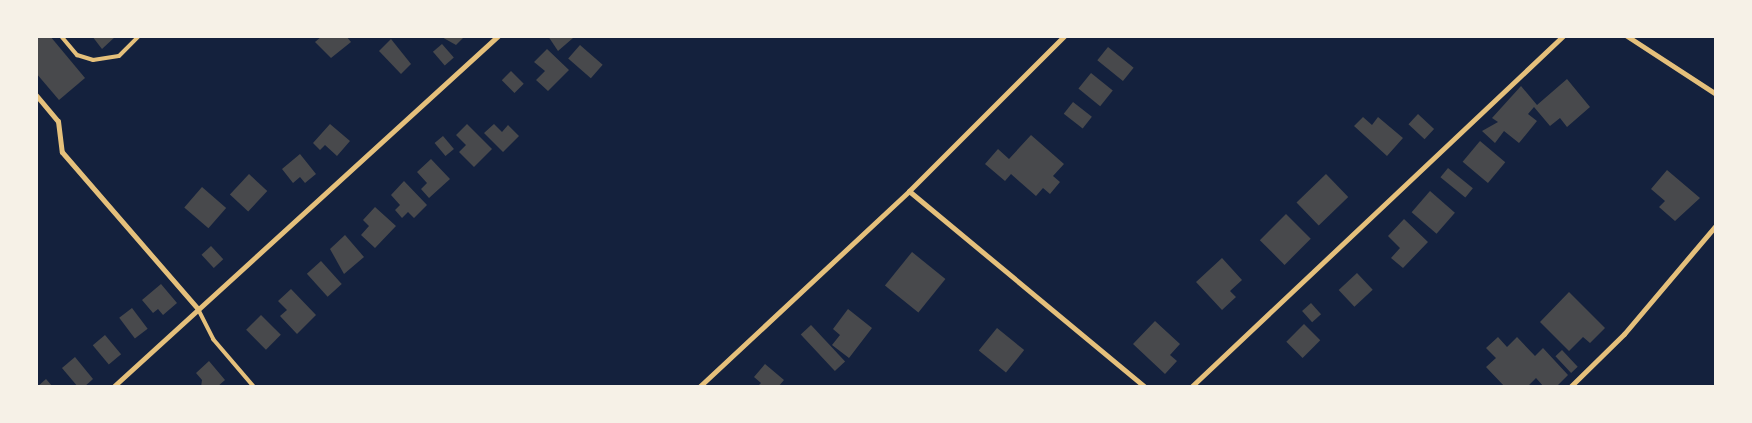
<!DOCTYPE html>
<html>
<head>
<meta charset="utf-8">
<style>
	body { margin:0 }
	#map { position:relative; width:1752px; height:423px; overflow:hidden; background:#14213d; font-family:"Source Serif 4",serif }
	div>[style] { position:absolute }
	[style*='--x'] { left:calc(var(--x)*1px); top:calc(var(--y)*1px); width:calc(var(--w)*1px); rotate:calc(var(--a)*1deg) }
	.building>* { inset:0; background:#48494c; transform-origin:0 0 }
	.service>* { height:4px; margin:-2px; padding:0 2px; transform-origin:2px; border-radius:2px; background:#e5c07b }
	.minor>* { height:5px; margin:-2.5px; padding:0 2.5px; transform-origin:2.5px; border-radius:2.5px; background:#e5c07b }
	span { translate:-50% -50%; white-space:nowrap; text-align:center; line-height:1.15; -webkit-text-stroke:4px #f6f1e7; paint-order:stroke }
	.frame { position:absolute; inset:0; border:38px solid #f6f1e7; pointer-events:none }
</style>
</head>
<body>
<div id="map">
	<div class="building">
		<i style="clip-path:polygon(36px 36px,50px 36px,85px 78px,59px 100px,36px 73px)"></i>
		<i style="clip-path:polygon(92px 36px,116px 36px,102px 49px)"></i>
		<i style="clip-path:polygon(322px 36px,346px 36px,351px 42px,331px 58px,315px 42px)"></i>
		<i style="clip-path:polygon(440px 36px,465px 36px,456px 45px)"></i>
		<i style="clip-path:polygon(548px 36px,571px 36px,573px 38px,558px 51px)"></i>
		<i style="clip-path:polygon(391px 39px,411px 64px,401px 74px,379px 51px)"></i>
		<i style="left:442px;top:44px;width:18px;height:12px;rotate:49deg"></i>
		<i style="left:580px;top:45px;width:30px;height:18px;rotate:41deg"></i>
		<i style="left:1108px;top:47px;width:33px;height:17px;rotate:39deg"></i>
		<i style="clip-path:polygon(547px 49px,569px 70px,548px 91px,536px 80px,545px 71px,534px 62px)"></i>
		<i style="left:511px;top:71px;width:18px;height:13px;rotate:45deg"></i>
		<i style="left:1091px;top:73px;width:28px;height:20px;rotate:39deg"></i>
		<i style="clip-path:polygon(1567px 79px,1590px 107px,1567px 127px,1560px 118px,1550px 126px,1534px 107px,1528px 114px,1537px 121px,1519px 143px,1504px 131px,1495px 143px,1482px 131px,1498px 122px,1492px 118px,1521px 86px,1537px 105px)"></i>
		<i style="left:1073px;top:102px;width:24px;height:15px;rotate:38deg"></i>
		<i style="left:1418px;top:114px;width:22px;height:14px;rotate:43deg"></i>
		<i style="clip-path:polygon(1363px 117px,1372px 125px,1378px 117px,1403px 138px,1387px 156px,1354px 126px)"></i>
		<i style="clip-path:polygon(330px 124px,350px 141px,337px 156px,325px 145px,320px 150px,313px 143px)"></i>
		<i style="clip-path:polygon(467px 124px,492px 149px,474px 167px,459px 152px,466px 145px,456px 135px)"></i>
		<i style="clip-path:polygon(494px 124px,502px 132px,508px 125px,519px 136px,503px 152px,484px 133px)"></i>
		<i style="clip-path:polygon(1031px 135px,1064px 164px,1053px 176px,1060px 182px,1050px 194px,1043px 188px,1036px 196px,1011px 174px,1005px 181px,985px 164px,998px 149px,1009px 159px)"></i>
		<i style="left:443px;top:136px;width:17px;height:11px;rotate:50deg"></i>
		<i style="left:1480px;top:141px;width:33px;height:27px;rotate:40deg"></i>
		<i style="clip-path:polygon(300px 154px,316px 174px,305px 183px,300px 177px,293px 183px,282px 169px)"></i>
		<i style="clip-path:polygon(431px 159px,450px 179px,429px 198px,421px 189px,427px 183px,417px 172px)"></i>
		<i style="left:1448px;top:168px;width:32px;height:12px;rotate:39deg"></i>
		<i style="clip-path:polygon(1667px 170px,1700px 198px,1675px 221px,1659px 207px,1665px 201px,1651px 189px)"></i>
		<i style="left:249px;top:174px;width:25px;height:28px;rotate:43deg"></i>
		<i style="left:1326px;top:174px;width:32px;height:41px;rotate:46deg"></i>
		<i style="clip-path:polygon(404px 181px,427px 205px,414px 218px,408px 212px,402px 218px,395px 210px,400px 205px,391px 195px)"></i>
		<i style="left:202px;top:187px;width:32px;height:27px;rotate:41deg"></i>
		<i style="left:1430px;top:191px;width:33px;height:28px;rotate:41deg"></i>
		<i style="clip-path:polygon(375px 207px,396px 226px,375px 248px,361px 235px,369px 226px,363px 220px)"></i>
		<i style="left:1286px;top:214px;width:35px;height:37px;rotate:45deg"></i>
		<i style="clip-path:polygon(1404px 219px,1428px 242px,1403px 268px,1391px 258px,1400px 248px,1388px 236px)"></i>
		<i style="clip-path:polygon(345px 235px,364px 257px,344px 274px,330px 249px)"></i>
		<i style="left:211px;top:246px;width:18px;height:13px;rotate:47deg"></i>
		<i style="left:912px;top:252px;width:43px;height:43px;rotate:39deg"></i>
		<i style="clip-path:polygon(1222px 258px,1242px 280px,1230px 291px,1236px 297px,1222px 310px,1196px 282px)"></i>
		<i style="left:321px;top:261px;width:31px;height:19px;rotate:48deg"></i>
		<i style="left:1357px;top:273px;width:23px;height:25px;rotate:47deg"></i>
		<i style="clip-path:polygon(161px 284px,177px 303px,163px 315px,158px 309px,153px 313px,142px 300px)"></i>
		<i style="clip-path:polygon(291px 289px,316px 315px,297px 334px,280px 316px,287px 310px,278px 301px)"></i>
		<i style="clip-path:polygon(1569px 292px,1605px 328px,1590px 343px,1583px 337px,1569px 351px,1540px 322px)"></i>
		<i style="left:1311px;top:303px;width:15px;height:12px;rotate:48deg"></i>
		<i style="left:132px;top:308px;width:26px;height:16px;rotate:53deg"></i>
		<i style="clip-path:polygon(848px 309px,872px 328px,849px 358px,832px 345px,840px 335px,833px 329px)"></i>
		<i style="left:261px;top:315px;width:28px;height:21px;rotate:45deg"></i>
		<i style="clip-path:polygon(1155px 321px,1180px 344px,1170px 355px,1177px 361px,1165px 374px,1133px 344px)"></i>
		<i style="left:1304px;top:324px;width:23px;height:25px;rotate:45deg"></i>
		<i style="left:811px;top:325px;width:50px;height:14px;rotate:47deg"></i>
		<i style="left:997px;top:328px;width:35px;height:29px;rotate:39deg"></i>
		<i style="left:105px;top:335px;width:25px;height:16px;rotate:50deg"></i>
		<i style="clip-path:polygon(1498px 337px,1507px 347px,1517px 337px,1535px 356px,1543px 348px,1568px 375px,1556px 387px,1544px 387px,1536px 378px,1527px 387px,1505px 387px,1486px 367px,1496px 358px,1486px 348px)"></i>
		<i style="left:1562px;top:350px;width:23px;height:9px;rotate:47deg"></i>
		<i style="clip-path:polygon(75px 357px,93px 379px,84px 387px,78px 387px,62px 368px)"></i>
		<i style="clip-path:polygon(209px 361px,225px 380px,217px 387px,201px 387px,202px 380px,196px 373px)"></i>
		<i style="clip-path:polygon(765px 364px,784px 380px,778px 387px,757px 387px,761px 383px,754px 377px)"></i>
		<i style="clip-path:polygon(46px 379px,53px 387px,37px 387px)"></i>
	</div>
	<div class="service">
		<i style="--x:61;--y:36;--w:25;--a:50"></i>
		<i style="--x:77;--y:55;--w:17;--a:17"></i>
		<i style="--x:93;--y:60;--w:26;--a:-9"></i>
		<i style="--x:119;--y:56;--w:28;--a:-45"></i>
		<i style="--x:198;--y:309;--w:34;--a:63"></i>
		<i style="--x:213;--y:339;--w:63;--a:49.5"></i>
	</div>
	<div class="minor">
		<i style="--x:1627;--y:36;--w:106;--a:33.1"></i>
		<i style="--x:36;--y:95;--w:34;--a:50"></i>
		<i style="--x:58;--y:121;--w:31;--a:83"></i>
		<i style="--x:62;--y:152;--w:208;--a:49.1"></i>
		<i style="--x:909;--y:191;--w:307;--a:39.7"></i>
		<i style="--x:113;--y:387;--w:521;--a:-42.36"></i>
		<i style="--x:699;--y:387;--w:287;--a:-43"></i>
		<i style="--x:909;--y:191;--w:219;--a:-45"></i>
		<i style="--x:1191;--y:387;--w:511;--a:-43.34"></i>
		<i style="--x:1570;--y:387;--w:76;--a:-44.5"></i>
		<i style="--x:1624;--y:334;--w:143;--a:-49.8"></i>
	</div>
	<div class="frame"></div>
</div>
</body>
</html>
